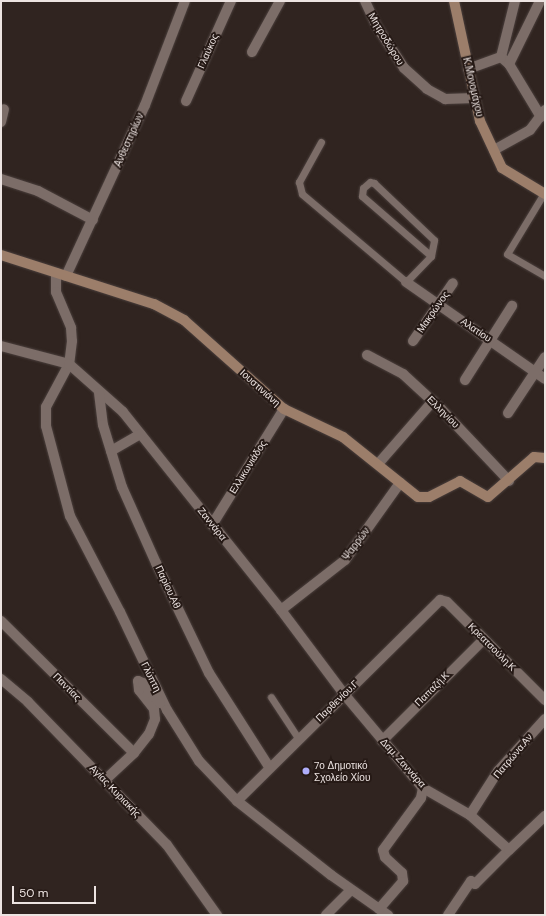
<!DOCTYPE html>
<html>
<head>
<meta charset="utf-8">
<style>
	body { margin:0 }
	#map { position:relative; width:546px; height:916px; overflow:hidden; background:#302420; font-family:"DM Sans",sans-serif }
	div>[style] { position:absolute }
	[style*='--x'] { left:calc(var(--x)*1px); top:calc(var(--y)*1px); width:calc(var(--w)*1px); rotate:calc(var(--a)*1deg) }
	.roads { filter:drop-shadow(0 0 1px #4b403d) drop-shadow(0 0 1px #4b403d) }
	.service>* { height:7px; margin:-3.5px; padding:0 3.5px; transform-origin:3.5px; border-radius:3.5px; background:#7c6d68 }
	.pedestrian>* { height:10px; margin:-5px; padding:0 5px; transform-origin:5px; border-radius:5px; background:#7c6d68 }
	.minor>* { height:10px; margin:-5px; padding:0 5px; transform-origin:5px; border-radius:5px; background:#7c6d68 }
	.tertiary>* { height:10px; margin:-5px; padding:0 5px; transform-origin:5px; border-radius:5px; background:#7c6d68 }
	.secondary>* { height:10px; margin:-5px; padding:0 5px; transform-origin:5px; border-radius:5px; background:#9c7e6a }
	.dots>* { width:11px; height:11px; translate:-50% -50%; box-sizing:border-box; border:2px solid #261a16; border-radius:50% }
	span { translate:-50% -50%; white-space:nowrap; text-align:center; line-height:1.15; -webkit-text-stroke:4px #261a16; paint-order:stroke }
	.street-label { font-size:10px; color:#ece3e1 }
	.poi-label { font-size:10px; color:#ece3e1 }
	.left { translate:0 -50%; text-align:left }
	.frame { position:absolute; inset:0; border:2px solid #ece3e1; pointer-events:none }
	.scale { position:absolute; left:12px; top:886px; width:84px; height:18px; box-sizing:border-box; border:2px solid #ece3e1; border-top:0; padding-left:5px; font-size:12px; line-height:14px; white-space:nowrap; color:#ece3e1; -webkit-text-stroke:3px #261a16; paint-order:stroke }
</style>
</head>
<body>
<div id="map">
	<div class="roads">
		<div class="service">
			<i style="--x:321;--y:142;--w:46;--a:118.8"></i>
			<i style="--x:299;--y:182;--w:12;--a:76"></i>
			<i style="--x:302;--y:194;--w:136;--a:40.2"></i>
			<i style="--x:406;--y:282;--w:36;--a:-46"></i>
			<i style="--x:431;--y:256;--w:16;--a:-79"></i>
			<i style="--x:434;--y:240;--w:83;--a:-136.5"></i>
			<i style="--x:374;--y:183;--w:4;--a:-166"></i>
			<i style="--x:370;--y:182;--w:9;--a:139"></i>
			<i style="--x:363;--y:188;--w:8;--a:97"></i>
			<i style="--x:362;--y:196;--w:91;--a:41"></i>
			<i style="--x:544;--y:193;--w:71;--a:121.2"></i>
			<i style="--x:507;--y:254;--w:44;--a:30.1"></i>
			<i style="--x:271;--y:697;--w:49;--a:56.6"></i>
		</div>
		<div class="pedestrian">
			<i style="--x:448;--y:915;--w:41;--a:-55.9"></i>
			<i style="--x:471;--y:881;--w:5;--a:37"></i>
			<i style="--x:475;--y:884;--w:48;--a:-45"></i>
		</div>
		<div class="minor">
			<i style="--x:365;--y:1;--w:26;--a:65"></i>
			<i style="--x:376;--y:25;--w:51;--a:56.9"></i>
			<i style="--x:404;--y:68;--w:31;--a:42"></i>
			<i style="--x:427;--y:89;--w:21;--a:29"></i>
			<i style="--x:445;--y:99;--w:30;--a:-2"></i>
			<i style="--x:252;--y:52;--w:58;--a:-61.2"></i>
			<i style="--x:501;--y:57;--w:11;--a:41"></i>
			<i style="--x:509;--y:64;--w:62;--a:58.9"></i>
			<i style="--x:501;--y:57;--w:58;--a:-76"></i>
			<i style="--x:509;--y:64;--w:70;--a:-63.8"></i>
			<i style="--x:468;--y:69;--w:35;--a:-20"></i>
			<i style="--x:186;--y:101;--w:110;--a:-65.8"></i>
			<i style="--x:1;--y:122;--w:13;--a:-77"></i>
			<i style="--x:494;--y:150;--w:41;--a:-29.1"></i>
			<i style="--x:530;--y:130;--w:25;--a:-53"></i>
			<i style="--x:1;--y:179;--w:39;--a:18"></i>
			<i style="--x:38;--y:191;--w:62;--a:27.8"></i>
			<i style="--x:56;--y:273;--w:19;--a:90"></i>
			<i style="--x:56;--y:292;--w:39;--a:67"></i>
			<i style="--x:71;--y:328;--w:13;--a:86"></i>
			<i style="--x:72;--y:341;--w:23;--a:97"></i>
			<i style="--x:69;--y:364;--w:49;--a:118.1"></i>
			<i style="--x:46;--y:407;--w:19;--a:90"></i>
			<i style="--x:46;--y:426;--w:93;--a:75.1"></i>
			<i style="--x:70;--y:516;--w:108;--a:62.5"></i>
			<i style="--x:120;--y:612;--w:109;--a:64.4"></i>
			<i style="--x:167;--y:710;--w:60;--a:57.9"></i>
			<i style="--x:199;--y:761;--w:55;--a:46.5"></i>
			<i style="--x:237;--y:801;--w:120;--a:38.2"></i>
			<i style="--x:331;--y:875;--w:70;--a:35.1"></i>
			<i style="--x:66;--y:276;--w:188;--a:-65.2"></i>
			<i style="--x:145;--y:105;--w:111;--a:-69"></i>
			<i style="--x:406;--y:282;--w:169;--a:34.9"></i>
			<i style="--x:413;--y:341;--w:70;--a:-55.4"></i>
			<i style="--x:1;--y:346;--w:70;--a:14.8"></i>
			<i style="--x:69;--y:364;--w:72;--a:41.6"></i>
			<i style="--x:123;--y:412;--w:253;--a:51.4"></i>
			<i style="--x:281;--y:610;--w:105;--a:53.1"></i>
			<i style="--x:344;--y:694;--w:123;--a:50"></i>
			<i style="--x:423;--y:788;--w:54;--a:29.9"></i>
			<i style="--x:470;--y:815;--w:52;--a:41.9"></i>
			<i style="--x:509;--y:850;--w:50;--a:-43.4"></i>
			<i style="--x:367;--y:355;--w:41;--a:27.8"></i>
			<i style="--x:403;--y:374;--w:52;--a:42.6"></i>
			<i style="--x:441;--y:409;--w:99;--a:46.6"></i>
			<i style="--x:465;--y:380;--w:88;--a:-57.6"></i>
			<i style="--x:99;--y:393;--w:32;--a:83"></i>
			<i style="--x:103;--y:425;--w:65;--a:73"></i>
			<i style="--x:122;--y:487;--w:83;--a:65.9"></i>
			<i style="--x:156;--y:563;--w:122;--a:64.3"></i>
			<i style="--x:209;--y:673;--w:112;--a:57.4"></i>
			<i style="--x:508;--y:413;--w:67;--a:-56.5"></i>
			<i style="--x:111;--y:451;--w:34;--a:-30"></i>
			<i style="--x:378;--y:464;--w:84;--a:-48.9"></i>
			<i style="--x:212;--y:525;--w:137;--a:-58.2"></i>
			<i style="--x:281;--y:610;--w:81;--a:-38"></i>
			<i style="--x:345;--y:560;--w:95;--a:-54.5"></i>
			<i style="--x:1;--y:621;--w:187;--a:44.8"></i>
			<i style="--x:382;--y:741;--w:144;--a:-45"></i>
			<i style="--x:105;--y:780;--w:40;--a:-43"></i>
			<i style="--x:134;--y:753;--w:24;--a:-52"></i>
			<i style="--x:149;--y:734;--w:16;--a:-68"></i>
			<i style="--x:155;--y:719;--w:10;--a:-96"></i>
			<i style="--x:154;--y:709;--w:24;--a:-128"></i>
			<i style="--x:139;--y:690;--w:9;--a:-96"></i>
			<i style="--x:138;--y:681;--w:5;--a:22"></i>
			<i style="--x:143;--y:683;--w:26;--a:50"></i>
			<i style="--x:237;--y:801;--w:286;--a:-44.7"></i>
			<i style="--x:440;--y:600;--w:7;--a:16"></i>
			<i style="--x:447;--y:602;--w:139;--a:45"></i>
			<i style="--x:470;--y:815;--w:52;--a:-57.5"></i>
			<i style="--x:498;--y:771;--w:70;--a:-47.9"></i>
			<i style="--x:379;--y:909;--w:37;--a:-49"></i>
			<i style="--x:403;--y:881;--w:8;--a:-97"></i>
			<i style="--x:402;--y:873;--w:23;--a:-137"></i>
			<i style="--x:385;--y:857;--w:7;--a:-106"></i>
			<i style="--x:383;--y:850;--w:64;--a:-53.8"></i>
			<i style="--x:421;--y:798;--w:10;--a:-79"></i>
			<i style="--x:326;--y:915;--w:35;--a:-45"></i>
		</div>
		<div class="tertiary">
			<i style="--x:1;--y:679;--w:35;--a:40"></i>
			<i style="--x:28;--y:702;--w:199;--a:45.8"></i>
			<i style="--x:167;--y:845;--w:86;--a:54.5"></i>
		</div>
		<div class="secondary">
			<i style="--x:454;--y:1;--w:123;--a:77.8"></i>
			<i style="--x:480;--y:121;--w:52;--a:64.9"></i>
			<i style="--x:502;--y:168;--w:50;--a:31.2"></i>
			<i style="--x:1;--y:255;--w:161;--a:17.8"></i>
			<i style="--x:154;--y:304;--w:34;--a:28"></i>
			<i style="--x:184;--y:320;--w:134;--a:41.7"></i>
			<i style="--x:284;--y:409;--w:65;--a:25.4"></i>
			<i style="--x:343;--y:437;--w:96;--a:38.7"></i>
			<i style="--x:418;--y:497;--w:11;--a:0"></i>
			<i style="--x:429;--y:497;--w:35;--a:-27"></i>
			<i style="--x:460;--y:481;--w:32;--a:30"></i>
			<i style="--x:488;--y:497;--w:61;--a:-41"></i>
			<i style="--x:534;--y:457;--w:11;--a:5"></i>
		</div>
	</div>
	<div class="dots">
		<i style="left:306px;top:771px;background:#afaefa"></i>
	</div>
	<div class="street-label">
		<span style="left:386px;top:39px;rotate:59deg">Μητροδώρου</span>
		<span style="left:208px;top:51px;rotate:-66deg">Γλαύκος</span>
		<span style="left:473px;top:87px;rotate:77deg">Κ.Μονομάχου</span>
		<span style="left:129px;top:140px;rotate:-66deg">Ανθεστηρίων</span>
		<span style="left:433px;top:312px;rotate:-55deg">Μακρώνος</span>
		<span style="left:476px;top:330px;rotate:34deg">Αλατίου</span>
		<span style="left:260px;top:388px;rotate:42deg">Ιουστινιάνη</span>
		<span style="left:443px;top:412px;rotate:45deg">Ελληνίου</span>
		<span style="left:248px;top:467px;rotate:-58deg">Ελλικωνιάδος</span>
		<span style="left:212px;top:524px;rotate:51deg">Ζαννάρα</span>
		<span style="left:356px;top:544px;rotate:-53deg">Ψαρρών</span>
		<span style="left:168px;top:587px;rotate:65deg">Παρίου.Αθ</span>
		<span style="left:492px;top:647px;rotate:45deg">Κρεατσούλη.Κ</span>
		<span style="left:151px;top:677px;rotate:63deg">Γλύπτη</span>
		<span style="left:67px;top:687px;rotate:45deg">Παντίας</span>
		<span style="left:432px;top:689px;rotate:-45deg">Παπαζή.Κ</span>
		<span style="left:337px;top:701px;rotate:-44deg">Παρθενίου.Γ</span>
		<span style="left:513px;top:756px;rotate:-50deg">Πατρώνα.Αν</span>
		<span style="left:403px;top:763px;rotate:48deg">Δαμ. Ζαννάρα</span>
		<span style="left:115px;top:791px;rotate:46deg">Αγίας Κυριακής</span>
	</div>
	<div class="poi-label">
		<span class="left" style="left:314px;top:771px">7ο Δημοτικό<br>Σχολείο Χίου</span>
	</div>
	<div class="frame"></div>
	<div class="scale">50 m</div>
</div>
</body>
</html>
